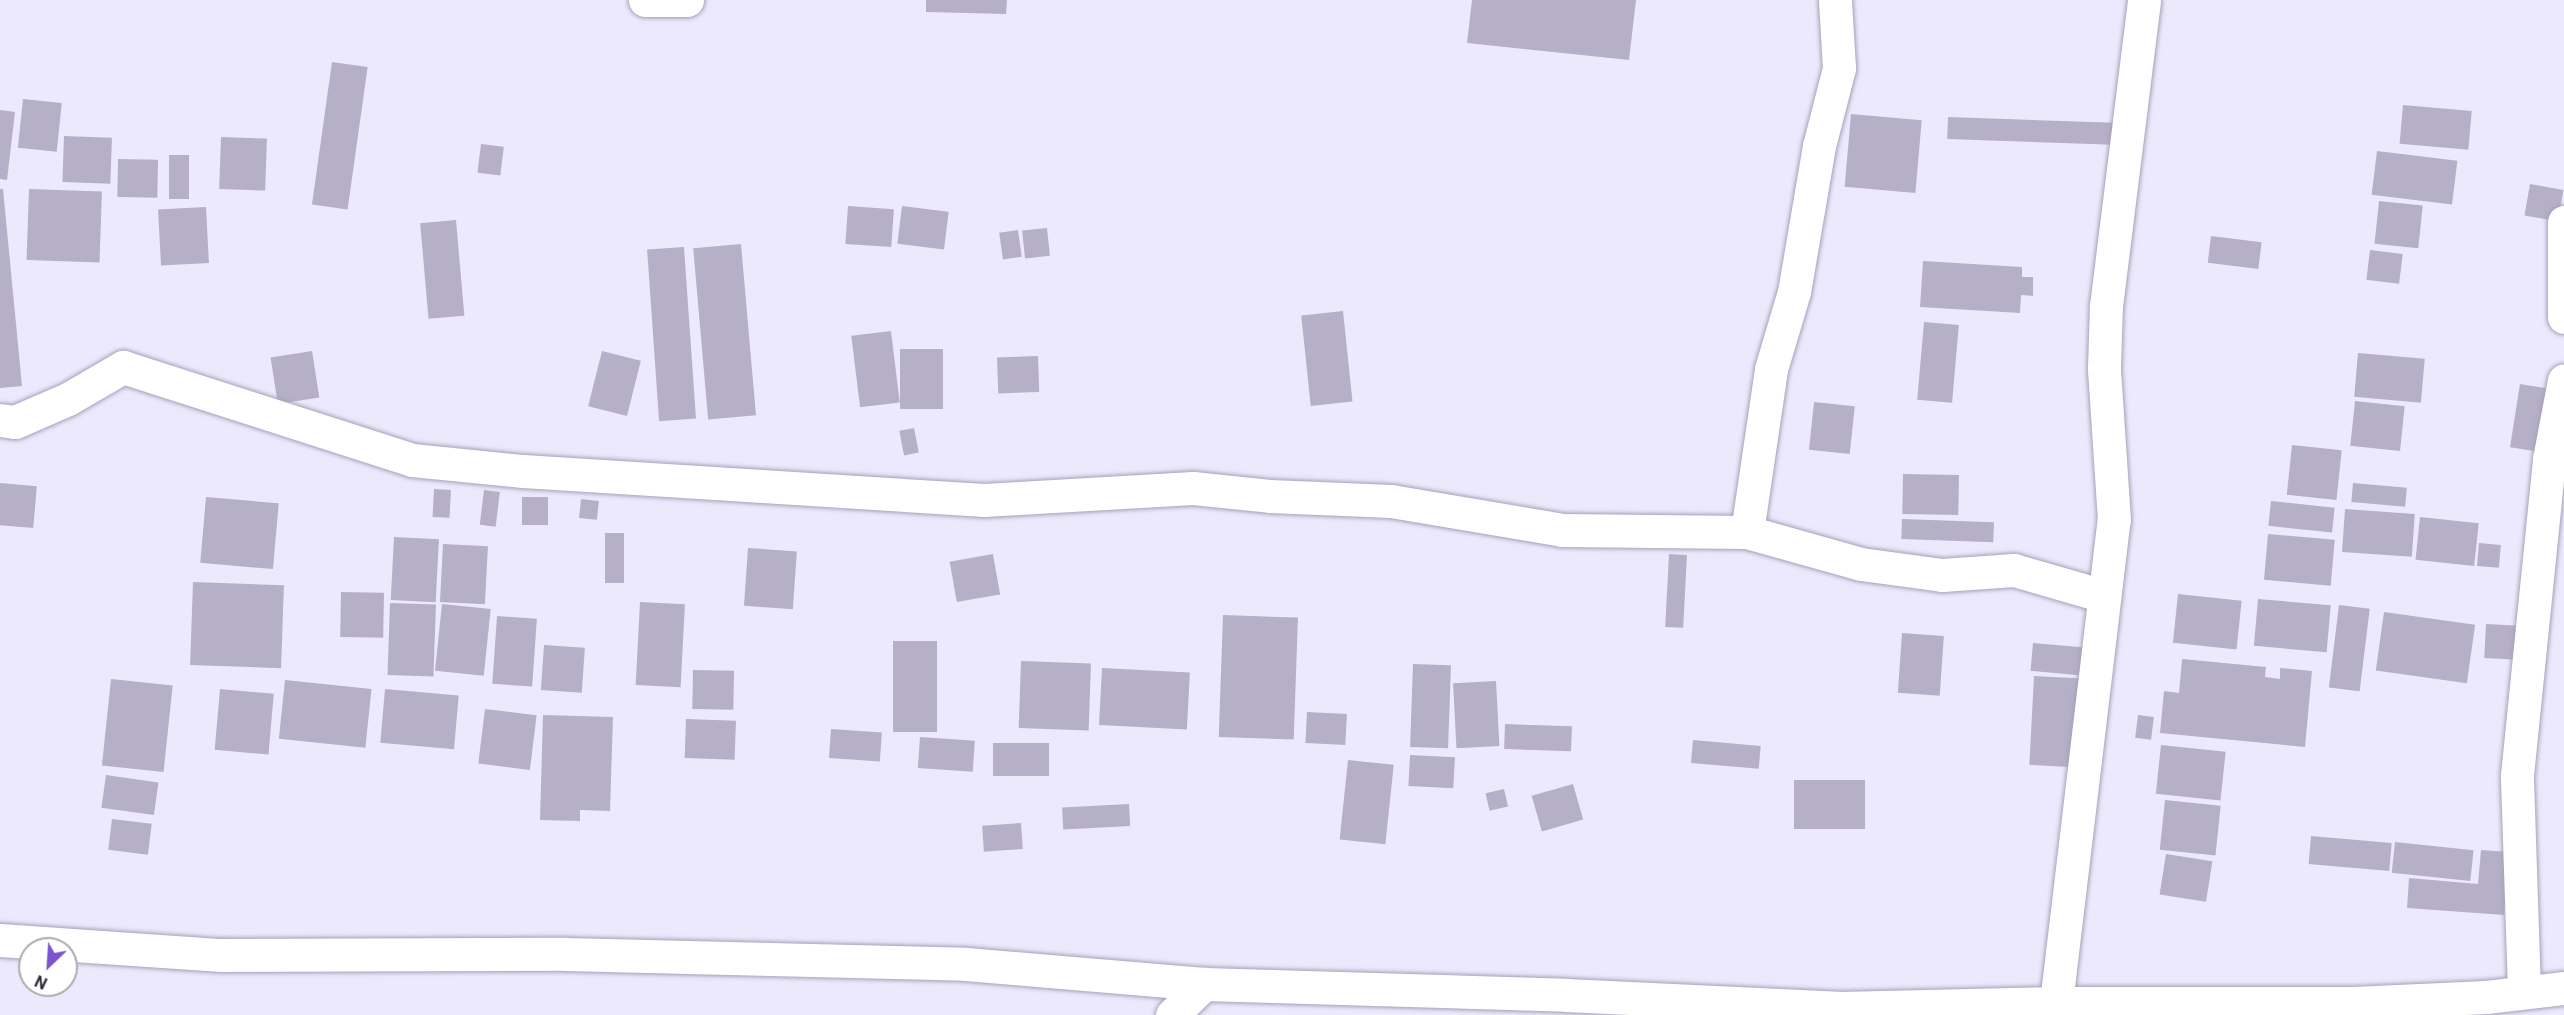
<!DOCTYPE html>
<html>
<head>
<meta charset="utf-8">
<style>
	body { margin:0 }
	#map { position:relative; width:2564px; height:1015px; overflow:hidden; background:#ede9fd; font-family:Roboto,sans-serif }
	div>[style] { position:absolute }
	[style*='--x'] { left:calc(var(--x)*1px); top:calc(var(--y)*1px); width:calc(var(--w)*1px); rotate:calc(var(--a)*1deg) }
	.building>* { inset:0; background:#b5b0c8; transform-origin:0 0 }
	.roads { filter:drop-shadow(0 0 2px #a6a1b9) drop-shadow(0 0 2px #a6a1b9) }
	.minor>* { height:33px; margin:-16.5px; padding:0 16.5px; transform-origin:16.5px; border-radius:16.5px; background:#fff }
	.tertiary>* { height:33px; margin:-16.5px; padding:0 16.5px; transform-origin:16.5px; border-radius:16.5px; background:#fff }
	span { translate:-50% -50%; white-space:nowrap; text-align:center; line-height:1.15; -webkit-text-stroke:6px #fff; paint-order:stroke }
	.north { position:absolute; left:18px; top:937px; width:60px; height:60px; box-sizing:border-box; background:#fff; border:2px solid #acabaf; border-radius:50%; rotate:205deg; font-size:16px; font-weight:700; line-height:24px; text-align:center; color:#2f2d36 }
	.north::after { content:''; display:block; margin:auto; width:21px; height:27px; background:#7c54cd; clip-path:polygon(50% 0,100% 100%,50% 72%,0 100%) }
</style>
</head>
<body>
<div id="map">
	<div class="building">
		<i style="clip-path:polygon(926px 0,1007px 0,1006px 14px,926px 12px)"></i>
		<i style="clip-path:polygon(1472px 0,1636px 0,1629px 60px,1467px 43px)"></i>
		<i style="left:332px;top:62px;width:36px;height:144px;rotate:8deg"></i>
		<i style="left:23px;top:99px;width:39px;height:49px;rotate:6deg"></i>
		<i style="left:2403px;top:105px;width:69px;height:39px;rotate:5deg"></i>
		<i style="clip-path:polygon(0 110px,15px 112px,7px 180px,0 179px)"></i>
		<i style="left:1851px;top:114px;width:71px;height:73px;rotate:5deg"></i>
		<i style="left:1948px;top:117px;width:166px;height:22px;rotate:2deg"></i>
		<i style="left:64px;top:136px;width:48px;height:46px;rotate:2deg"></i>
		<i style="left:221px;top:137px;width:46px;height:52px;rotate:2deg"></i>
		<i style="left:481px;top:144px;width:23px;height:29px;rotate:7deg"></i>
		<i style="left:2377px;top:151px;width:81px;height:44px;rotate:7deg"></i>
		<i style="left:169px;top:155px;width:20px;height:44px"></i>
		<i style="left:118px;top:159px;width:40px;height:38px;rotate:1deg"></i>
		<i style="left:2530px;top:184px;width:34px;height:32px;rotate:10deg"></i>
		<i style="clip-path:polygon(0 189px,3px 189px,22px 386px,0 388px)"></i>
		<i style="left:29px;top:189px;width:73px;height:71px;rotate:2deg"></i>
		<i style="left:2379px;top:201px;width:44px;height:43px;rotate:6deg"></i>
		<i style="left:848px;top:206px;width:46px;height:38px;rotate:4deg"></i>
		<i style="left:902px;top:206px;width:47px;height:38px;rotate:7deg"></i>
		<i style="left:206px;top:207px;width:56px;height:48px;rotate:87deg"></i>
		<i style="left:456px;top:220px;width:96px;height:36px;rotate:85deg"></i>
		<i style="left:1047px;top:228px;width:28px;height:25px;rotate:84deg"></i>
		<i style="left:1018px;top:230px;width:27px;height:19px;rotate:82deg"></i>
		<i style="left:2211px;top:236px;width:51px;height:27px;rotate:7deg"></i>
		<i style="left:741px;top:244px;width:172px;height:48px;rotate:85deg"></i>
		<i style="left:684px;top:247px;width:172px;height:37px;rotate:86deg"></i>
		<i style="left:2370px;top:250px;width:33px;height:30px;rotate:7deg"></i>
		<i style="clip-path:polygon(1923px 261px,2022px 267px,2022px 277px,2033px 277px,2033px 296px,2021px 295px,2020px 313px,1920px 307px)"></i>
		<i style="left:1343px;top:311px;width:91px;height:42px;rotate:84deg"></i>
		<i style="left:1924px;top:322px;width:35px;height:78px;rotate:5deg"></i>
		<i style="left:891px;top:331px;width:72px;height:40px;rotate:83deg"></i>
		<i style="left:900px;top:349px;width:43px;height:60px"></i>
		<i style="left:312px;top:351px;width:47px;height:42px;rotate:81deg"></i>
		<i style="left:602px;top:351px;width:40px;height:57px;rotate:14deg"></i>
		<i style="left:2358px;top:353px;width:67px;height:44px;rotate:5deg"></i>
		<i style="left:1038px;top:356px;width:36px;height:41px;rotate:88deg"></i>
		<i style="left:2520px;top:384px;width:31px;height:64px;rotate:9deg"></i>
		<i style="left:2355px;top:401px;width:50px;height:45px;rotate:6deg"></i>
		<i style="left:1814px;top:402px;width:41px;height:48px;rotate:6deg"></i>
		<i style="left:914px;top:428px;width:25px;height:15px;rotate:79deg"></i>
		<i style="left:2292px;top:445px;width:50px;height:50px;rotate:6deg"></i>
		<i style="left:1903px;top:474px;width:56px;height:40px;rotate:1deg"></i>
		<i style="left:0;top:483px;width:37px;height:42px;rotate:5deg"></i>
		<i style="left:2353px;top:483px;width:54px;height:19px;rotate:5deg"></i>
		<i style="left:434px;top:489px;width:17px;height:28px;rotate:3deg"></i>
		<i style="left:484px;top:490px;width:16px;height:35px;rotate:7deg"></i>
		<i style="left:206px;top:497px;width:73px;height:66px;rotate:5deg"></i>
		<i style="left:522px;top:497px;width:26px;height:28px"></i>
		<i style="left:581px;top:499px;width:18px;height:19px;rotate:6deg"></i>
		<i style="left:2271px;top:501px;width:64px;height:25px;rotate:6deg"></i>
		<i style="left:2345px;top:509px;width:70px;height:43px;rotate:4deg"></i>
		<i style="left:2420px;top:517px;width:59px;height:43px;rotate:6deg"></i>
		<i style="left:1902px;top:519px;width:92px;height:20px;rotate:2deg"></i>
		<i style="left:605px;top:533px;width:19px;height:50px"></i>
		<i style="left:2268px;top:534px;width:67px;height:46px;rotate:5deg"></i>
		<i style="left:394px;top:537px;width:45px;height:63px;rotate:3deg"></i>
		<i style="left:2479px;top:543px;width:22px;height:23px;rotate:5deg"></i>
		<i style="left:443px;top:544px;width:45px;height:58px;rotate:3deg"></i>
		<i style="left:748px;top:548px;width:49px;height:58px;rotate:4deg"></i>
		<i style="left:993px;top:554px;width:41px;height:44px;rotate:80deg"></i>
		<i style="left:1669px;top:554px;width:18px;height:73px;rotate:3deg"></i>
		<i style="left:193px;top:582px;width:91px;height:83px;rotate:2deg"></i>
		<i style="left:341px;top:592px;width:43px;height:45px;rotate:1deg"></i>
		<i style="left:2178px;top:594px;width:64px;height:49px;rotate:6deg"></i>
		<i style="left:2258px;top:599px;width:73px;height:47px;rotate:5deg"></i>
		<i style="left:640px;top:602px;width:45px;height:83px;rotate:3deg"></i>
		<i style="left:390px;top:603px;width:46px;height:72px;rotate:2deg"></i>
		<i style="left:442px;top:604px;width:49px;height:67px;rotate:6deg"></i>
		<i style="left:2339px;top:605px;width:31px;height:83px;rotate:7deg"></i>
		<i style="left:2384px;top:612px;width:92px;height:59px;rotate:8deg"></i>
		<i style="left:1223px;top:615px;width:75px;height:122px;rotate:2deg"></i>
		<i style="left:497px;top:616px;width:40px;height:68px;rotate:4deg"></i>
		<i style="left:2486px;top:624px;width:33px;height:34px;rotate:3deg"></i>
		<i style="left:1902px;top:633px;width:42px;height:60px;rotate:4deg"></i>
		<i style="left:893px;top:641px;width:44px;height:91px"></i>
		<i style="left:2033px;top:643px;width:55px;height:28px;rotate:5deg"></i>
		<i style="left:544px;top:645px;width:41px;height:45px;rotate:4deg"></i>
		<i style="clip-path:polygon(2182px 659px,2266px 667px,2265px 677px,2280px 679px,2280px 668px,2312px 671px,2305px 747px,2160px 733px,2164px 691px,2179px 693px)"></i>
		<i style="left:1021px;top:661px;width:70px;height:67px;rotate:2deg"></i>
		<i style="left:1413px;top:664px;width:38px;height:83px;rotate:2deg"></i>
		<i style="left:1102px;top:668px;width:88px;height:57px;rotate:3deg"></i>
		<i style="left:693px;top:670px;width:41px;height:39px;rotate:1deg"></i>
		<i style="left:2034px;top:676px;width:54px;height:89px;rotate:3deg"></i>
		<i style="left:111px;top:679px;width:62px;height:87px;rotate:6deg"></i>
		<i style="left:285px;top:680px;width:87px;height:59px;rotate:6deg"></i>
		<i style="left:1496px;top:681px;width:65px;height:43px;rotate:87deg"></i>
		<i style="left:220px;top:689px;width:54px;height:61px;rotate:5deg"></i>
		<i style="left:385px;top:689px;width:74px;height:54px;rotate:5deg"></i>
		<i style="left:485px;top:709px;width:52px;height:55px;rotate:7deg"></i>
		<i style="left:1307px;top:712px;width:40px;height:31px;rotate:3deg"></i>
		<i style="clip-path:polygon(543px 715px,613px 717px,610px 811px,580px 810px,580px 821px,540px 820px)"></i>
		<i style="left:2138px;top:715px;width:16px;height:23px;rotate:7deg"></i>
		<i style="left:686px;top:719px;width:50px;height:39px;rotate:2deg"></i>
		<i style="left:1505px;top:724px;width:67px;height:25px;rotate:2deg"></i>
		<i style="left:831px;top:729px;width:51px;height:29px;rotate:4deg"></i>
		<i style="left:920px;top:737px;width:55px;height:31px;rotate:4deg"></i>
		<i style="left:1693px;top:740px;width:68px;height:23px;rotate:5deg"></i>
		<i style="left:993px;top:743px;width:56px;height:33px"></i>
		<i style="left:2161px;top:745px;width:65px;height:49px;rotate:6deg"></i>
		<i style="left:1410px;top:755px;width:45px;height:31px;rotate:3deg"></i>
		<i style="left:1348px;top:760px;width:46px;height:80px;rotate:6deg"></i>
		<i style="left:106px;top:775px;width:53px;height:33px;rotate:8deg"></i>
		<i style="left:1794px;top:780px;width:71px;height:49px"></i>
		<i style="left:1573px;top:784px;width:37px;height:43px;rotate:74deg"></i>
		<i style="left:1504px;top:789px;width:18px;height:19px;rotate:77deg"></i>
		<i style="left:2165px;top:800px;width:56px;height:50px;rotate:6deg"></i>
		<i style="left:1129px;top:804px;width:22px;height:67px;rotate:87deg"></i>
		<i style="left:112px;top:819px;width:40px;height:31px;rotate:7deg"></i>
		<i style="left:1021px;top:823px;width:26px;height:39px;rotate:86deg"></i>
		<i style="left:2311px;top:836px;width:81px;height:28px;rotate:5deg"></i>
		<i style="left:2395px;top:842px;width:79px;height:31px;rotate:6deg"></i>
		<i style="clip-path:polygon(2481px 850px,2509px 852px,2504px 915px,2407px 908px,2409px 878px,2478px 884px)"></i>
		<i style="left:2166px;top:854px;width:47px;height:41px;rotate:9deg"></i>
	</div>
	<div class="roads">
		<div class="minor">
			<i style="--x:645;--y:0;--w:42;--a:0"></i>
			<i style="--x:2564;--y:222;--w:95;--a:90"></i>
			<i style="--x:0;--y:420;--w:15;--a:8"></i>
			<i style="--x:15;--y:422;--w:58;--a:-23.5"></i>
			<i style="--x:68;--y:399;--w:64;--a:-30.2"></i>
			<i style="--x:123;--y:367;--w:304;--a:17.8"></i>
			<i style="--x:412;--y:460;--w:112;--a:5.7"></i>
			<i style="--x:523;--y:471;--w:462;--a:3.6"></i>
			<i style="--x:984;--y:500;--w:209;--a:-3.3"></i>
			<i style="--x:1193;--y:488;--w:77;--a:5.9"></i>
			<i style="--x:1270;--y:496;--w:121;--a:2.4"></i>
			<i style="--x:1391;--y:501;--w:173;--a:9.6"></i>
			<i style="--x:1562;--y:530;--w:185;--a:0.6"></i>
			<i style="--x:1747;--y:532;--w:118;--a:15.7"></i>
			<i style="--x:1861;--y:564;--w:82;--a:7.7"></i>
			<i style="--x:1942;--y:575;--w:72;--a:-4"></i>
			<i style="--x:2014;--y:570;--w:94;--a:16.1"></i>
			<i style="--x:1747;--y:532;--w:165;--a:-81.6"></i>
			<i style="--x:1771;--y:369;--w:80;--a:-73.4"></i>
			<i style="--x:1794;--y:292;--w:148;--a:-80.3"></i>
			<i style="--x:1819;--y:146;--w:81;--a:-75.6"></i>
			<i style="--x:1839;--y:68;--w:68;--a:-93.4"></i>
			<i style="--x:2524;--y:990;--w:215;--a:-91.9"></i>
			<i style="--x:2517;--y:775;--w:318;--a:-84.2"></i>
			<i style="--x:2549;--y:459;--w:80;--a:-79.2"></i>
			<i style="--x:2056;--y:1003;--w:486;--a:-83.2"></i>
			<i style="--x:2114;--y:520;--w:152;--a:-93.8"></i>
			<i style="--x:2104;--y:368;--w:62;--a:-88.2"></i>
			<i style="--x:2106;--y:306;--w:308;--a:-82.9"></i>
			<i style="--x:1172;--y:1015;--w:45;--a:-44.1"></i>
		</div>
		<div class="tertiary">
			<i style="--x:0;--y:940;--w:222;--a:3.9"></i>
			<i style="--x:221;--y:955;--w:344;--a:-0.2"></i>
			<i style="--x:565;--y:954;--w:401;--a:1.4"></i>
			<i style="--x:966;--y:964;--w:239;--a:4.8"></i>
			<i style="--x:1204;--y:984;--w:362;--a:1.7"></i>
			<i style="--x:1566;--y:995;--w:272;--a:2.7"></i>
			<i style="--x:1838;--y:1008;--w:218;--a:-1.3"></i>
			<i style="--x:2056;--y:1003;--w:297;--a:0"></i>
			<i style="--x:2353;--y:1003;--w:133;--a:-2.6"></i>
			<i style="--x:2486;--y:997;--w:79;--a:-6.6"></i>
		</div>
	</div>
	<div class="north">N</div>
</div>
</body>
</html>
